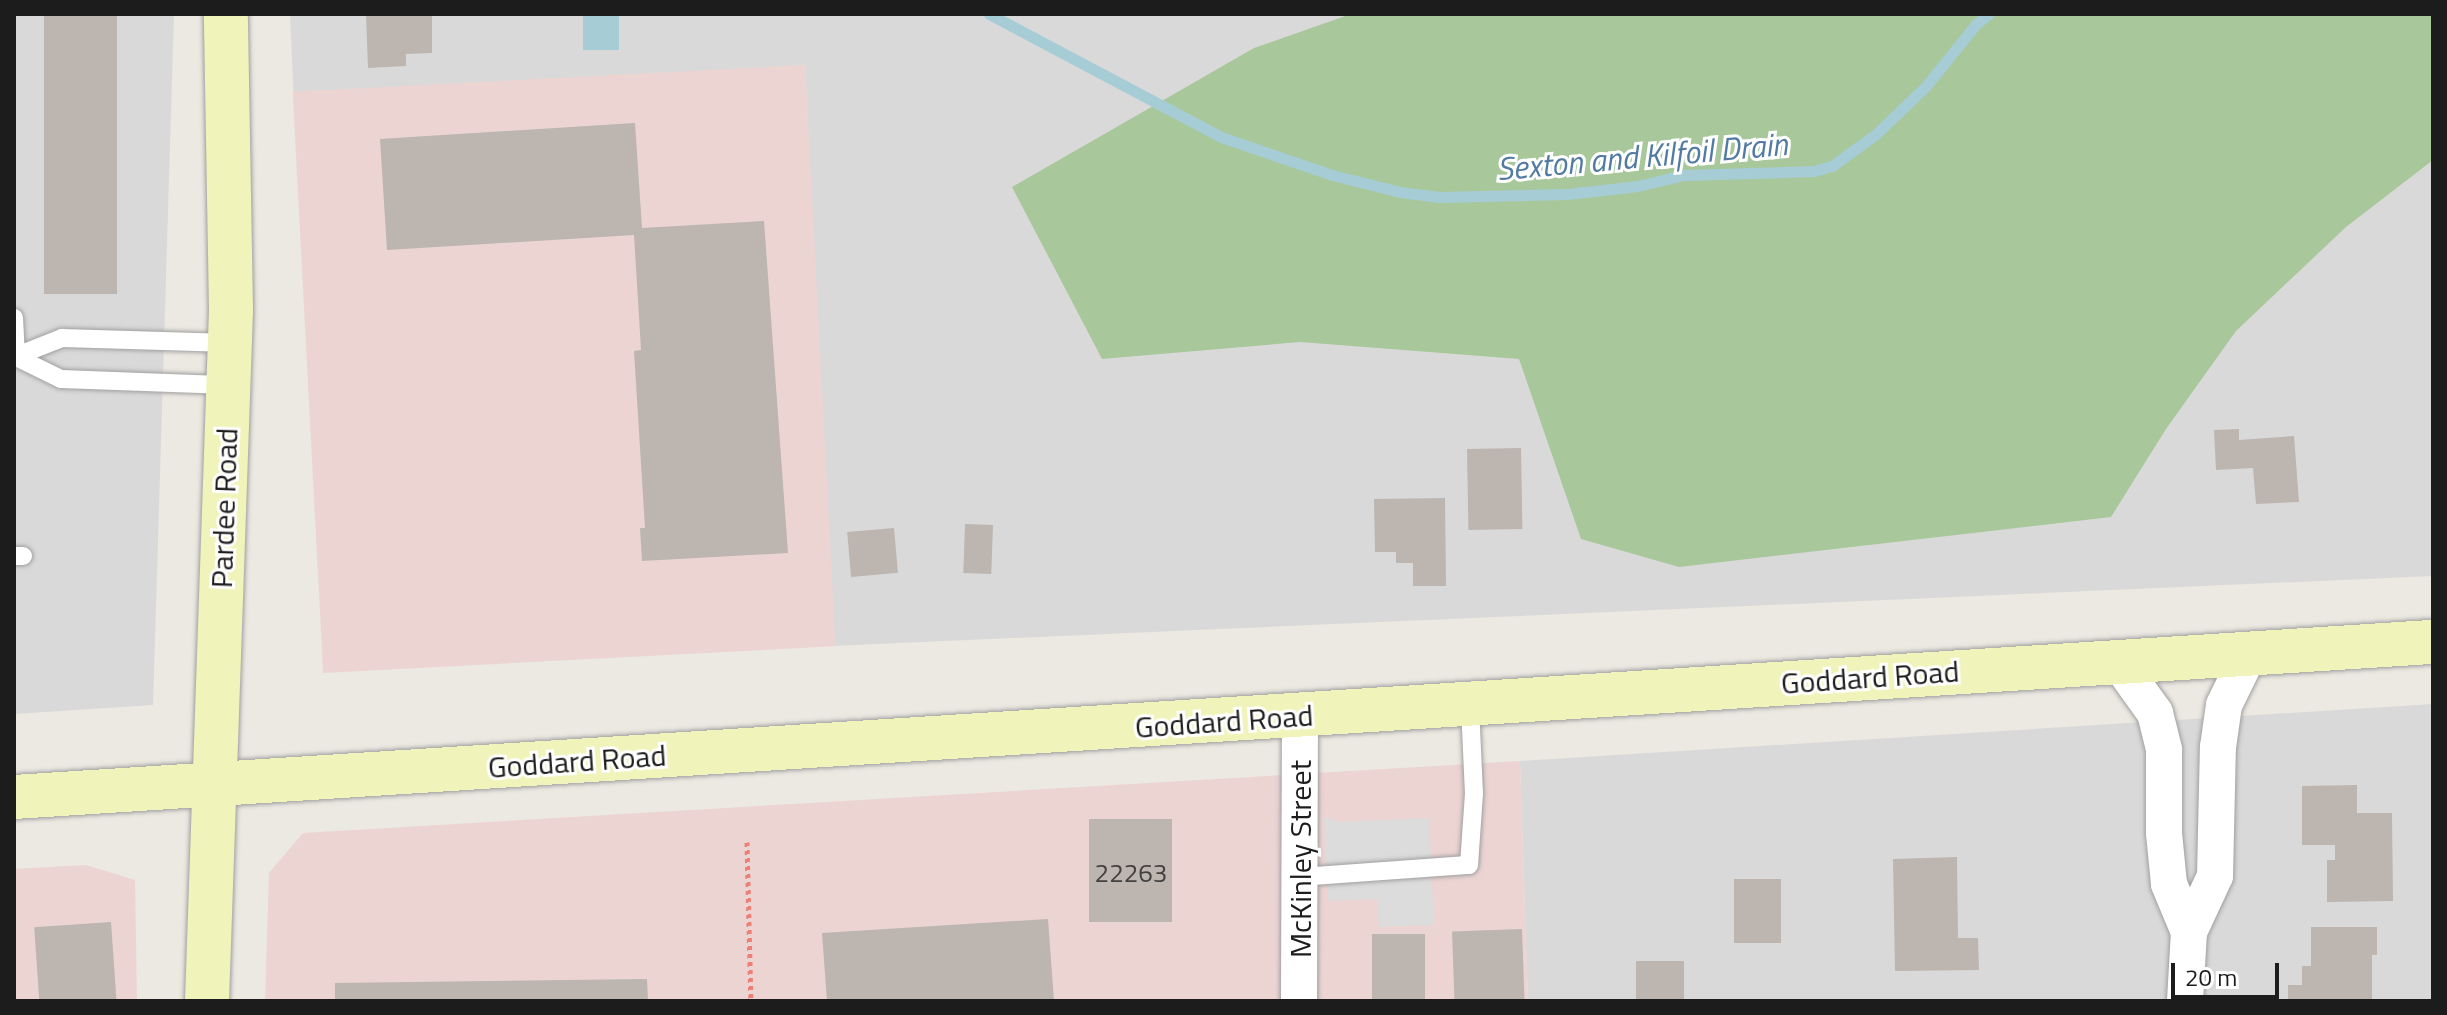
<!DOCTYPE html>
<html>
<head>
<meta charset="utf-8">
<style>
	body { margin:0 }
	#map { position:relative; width:2447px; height:1015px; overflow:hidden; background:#ece9e2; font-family:"Titillium Web",sans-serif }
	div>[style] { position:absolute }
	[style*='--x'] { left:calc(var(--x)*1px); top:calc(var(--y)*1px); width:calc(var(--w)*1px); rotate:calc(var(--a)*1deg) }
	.residential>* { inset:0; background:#dad9d9 }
	.commercial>* { inset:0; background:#ecd4d3; transform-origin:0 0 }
	.forest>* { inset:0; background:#a8c89b }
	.parking>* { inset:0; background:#dcdcdc }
	.water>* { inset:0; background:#a6ccd6; transform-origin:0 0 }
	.stream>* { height:11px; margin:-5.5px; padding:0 5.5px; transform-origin:5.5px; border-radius:5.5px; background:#a6ccd6 }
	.building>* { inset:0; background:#bcb5b0; transform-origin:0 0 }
	.path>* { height:5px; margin-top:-2.5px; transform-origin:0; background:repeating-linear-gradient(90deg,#ec8074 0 4px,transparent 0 8px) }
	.roads { filter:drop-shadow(0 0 2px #a0a0a0) drop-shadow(0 0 2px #a0a0a0) }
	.lane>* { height:18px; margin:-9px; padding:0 9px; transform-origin:9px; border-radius:9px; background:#fff }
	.street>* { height:36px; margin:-18px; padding:0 18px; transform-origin:18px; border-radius:18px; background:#fff }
	.secondary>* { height:44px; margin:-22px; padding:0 22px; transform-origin:22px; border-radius:22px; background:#f0f3ba }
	span { translate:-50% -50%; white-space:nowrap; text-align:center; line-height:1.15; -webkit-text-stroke:6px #fff; paint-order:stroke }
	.number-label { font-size:26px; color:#444241 }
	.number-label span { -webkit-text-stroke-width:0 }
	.street-label { font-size:30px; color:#1c1c1c }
	.water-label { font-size:32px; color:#527aa2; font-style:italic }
	.frame { position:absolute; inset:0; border:16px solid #1c1c1c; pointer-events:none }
	.scale { position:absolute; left:2171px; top:963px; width:108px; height:36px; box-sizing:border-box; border:4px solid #1c1c1c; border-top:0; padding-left:10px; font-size:24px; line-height:28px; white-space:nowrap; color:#1c1c1c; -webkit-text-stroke:6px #fff; paint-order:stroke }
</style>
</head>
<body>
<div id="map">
	<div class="residential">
		<i style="clip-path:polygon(14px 14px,174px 14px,153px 705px,14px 714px)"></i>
		<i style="clip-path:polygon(290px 14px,2433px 14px,2433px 576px,832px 646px,805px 65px,294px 105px)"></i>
		<i style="clip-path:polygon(2433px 704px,2433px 1001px,1528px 1001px,1520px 761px)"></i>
	</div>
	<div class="commercial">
		<i style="left:805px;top:65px;width:582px;height:513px;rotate:87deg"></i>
		<i style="clip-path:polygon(1520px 761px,1528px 1001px,265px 1001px,269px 873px,303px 833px)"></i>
		<i style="clip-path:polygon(86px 865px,135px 880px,137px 1001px,14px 1001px,14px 869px)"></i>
	</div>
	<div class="forest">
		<i style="clip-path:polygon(1351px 14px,2433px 14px,2433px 160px,2346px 227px,2236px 331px,2166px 429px,2111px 517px,1679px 567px,1581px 539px,1519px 359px,1300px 342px,1102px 359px,1012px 187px,1254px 48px)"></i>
	</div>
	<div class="parking">
		<i style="clip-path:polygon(1324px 817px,1338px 822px,1429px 818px,1434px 925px,1379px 927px,1377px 899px,1328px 901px)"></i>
	</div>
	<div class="water">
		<i style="left:583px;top:14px;width:36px;height:36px"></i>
	</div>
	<div class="stream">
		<i style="--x:989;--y:14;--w:263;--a:27.9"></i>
		<i style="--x:1221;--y:137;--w:117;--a:18.9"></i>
		<i style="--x:1332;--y:175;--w:70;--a:14"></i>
		<i style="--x:1400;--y:192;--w:40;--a:7.1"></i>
		<i style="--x:1440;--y:197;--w:127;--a:-1.4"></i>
		<i style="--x:1567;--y:194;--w:71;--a:-6.4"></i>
		<i style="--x:1638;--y:186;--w:46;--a:-13.7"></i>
		<i style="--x:1683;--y:175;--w:131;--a:-1.7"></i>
		<i style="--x:1814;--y:171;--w:19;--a:-16"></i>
		<i style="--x:1832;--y:166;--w:54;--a:-36"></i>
		<i style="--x:1876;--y:134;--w:69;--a:-43.8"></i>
		<i style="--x:1926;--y:86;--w:80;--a:-51.1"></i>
		<i style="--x:1976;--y:24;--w:16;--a:-38"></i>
	</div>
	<div class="building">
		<i style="left:44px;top:14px;width:73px;height:280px"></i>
		<i style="clip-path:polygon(366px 14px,432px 14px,432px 53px,406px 54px,406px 66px,368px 68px)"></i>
		<i style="clip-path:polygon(635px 123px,642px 228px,764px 221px,788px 553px,642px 561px,640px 528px,645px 528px,634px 351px,641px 350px,634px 235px,387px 250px,380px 139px)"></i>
		<i style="clip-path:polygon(2239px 429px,2239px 440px,2294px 436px,2299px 502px,2256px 504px,2253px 468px,2216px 470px,2214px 430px)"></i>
		<i style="left:1521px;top:448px;width:81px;height:54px;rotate:89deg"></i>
		<i style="clip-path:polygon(1445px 498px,1446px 586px,1413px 586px,1413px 563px,1396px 563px,1396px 552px,1375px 552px,1374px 499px)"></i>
		<i style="left:965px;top:524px;width:28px;height:49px;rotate:2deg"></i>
		<i style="left:894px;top:528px;width:45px;height:47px;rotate:85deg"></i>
		<i style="clip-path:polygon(2357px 785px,2357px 813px,2392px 813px,2393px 901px,2327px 902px,2327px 860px,2335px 860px,2335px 845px,2302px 845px,2302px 786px)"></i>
		<i style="left:1172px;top:819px;width:103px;height:83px;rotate:90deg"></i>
		<i style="clip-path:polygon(1957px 857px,1958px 938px,1978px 938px,1979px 970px,1895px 971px,1893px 859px)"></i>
		<i style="left:1734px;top:879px;width:47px;height:64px"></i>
		<i style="clip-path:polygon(1048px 919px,1054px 1001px,827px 1001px,822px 933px)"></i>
		<i style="left:111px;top:922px;width:79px;height:77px;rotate:86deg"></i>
		<i style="clip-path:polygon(2311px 927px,2377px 927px,2377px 955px,2372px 955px,2372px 1001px,2288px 1001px,2288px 985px,2302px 985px,2302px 966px,2311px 966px)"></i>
		<i style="left:1522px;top:929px;width:72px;height:70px;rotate:88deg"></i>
		<i style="left:1372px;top:934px;width:53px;height:67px"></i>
		<i style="left:1636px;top:961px;width:48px;height:40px"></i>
		<i style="clip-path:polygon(647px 979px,648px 1001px,335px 1001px,335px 983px)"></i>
	</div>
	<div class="path">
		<i style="--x:747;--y:842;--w:159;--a:88.6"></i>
	</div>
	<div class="roads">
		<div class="lane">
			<i style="--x:14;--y:318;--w:39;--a:87"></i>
			<i style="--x:16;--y:357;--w:50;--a:26.1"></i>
			<i style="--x:61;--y:379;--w:167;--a:2.1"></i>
			<i style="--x:14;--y:357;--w:52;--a:-21.6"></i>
			<i style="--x:62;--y:338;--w:168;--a:1.7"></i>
			<i style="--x:14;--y:556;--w:9;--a:0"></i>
			<i style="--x:1300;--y:877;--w:169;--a:-4.1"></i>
			<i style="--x:1469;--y:865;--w:71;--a:-86"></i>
			<i style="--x:1474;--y:794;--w:89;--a:-92.6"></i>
		</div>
		<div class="street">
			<i style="--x:2117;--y:660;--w:65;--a:54.4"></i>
			<i style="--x:2155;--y:713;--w:38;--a:76"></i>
			<i style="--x:2164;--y:750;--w:83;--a:90"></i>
			<i style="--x:2164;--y:833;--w:51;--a:84.4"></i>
			<i style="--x:2169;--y:884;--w:52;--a:67.4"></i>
			<i style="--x:2189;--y:932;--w:62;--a:-65.1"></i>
			<i style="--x:2215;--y:876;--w:129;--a:-88.7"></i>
			<i style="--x:2218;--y:747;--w:42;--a:-81.9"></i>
			<i style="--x:2224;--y:705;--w:57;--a:-63.9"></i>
			<i style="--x:1299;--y:1001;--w:285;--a:-89.8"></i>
			<i style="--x:2185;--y:1001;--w:69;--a:-86.7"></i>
		</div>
		<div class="secondary">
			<i style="--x:14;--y:797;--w:2424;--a:-3.67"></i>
			<i style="--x:207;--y:1001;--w:691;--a:-88.01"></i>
			<i style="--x:231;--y:310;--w:296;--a:-91"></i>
		</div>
	</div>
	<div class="number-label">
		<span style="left:1131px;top:873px">22263</span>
	</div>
	<div class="street-label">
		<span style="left:224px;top:508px;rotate:-88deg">Pardee Road</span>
		<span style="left:1870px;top:677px;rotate:-4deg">Goddard Road</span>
		<span style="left:1224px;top:721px;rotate:-4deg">Goddard Road</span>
		<span style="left:577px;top:761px;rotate:-4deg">Goddard Road</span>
		<span style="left:1300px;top:859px;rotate:-90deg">McKinley Street</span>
	</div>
	<div class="water-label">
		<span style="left:1642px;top:156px;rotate:-5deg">Sexton and Kilfoil Drain</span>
	</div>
	<div class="frame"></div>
	<div class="scale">20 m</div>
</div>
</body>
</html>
